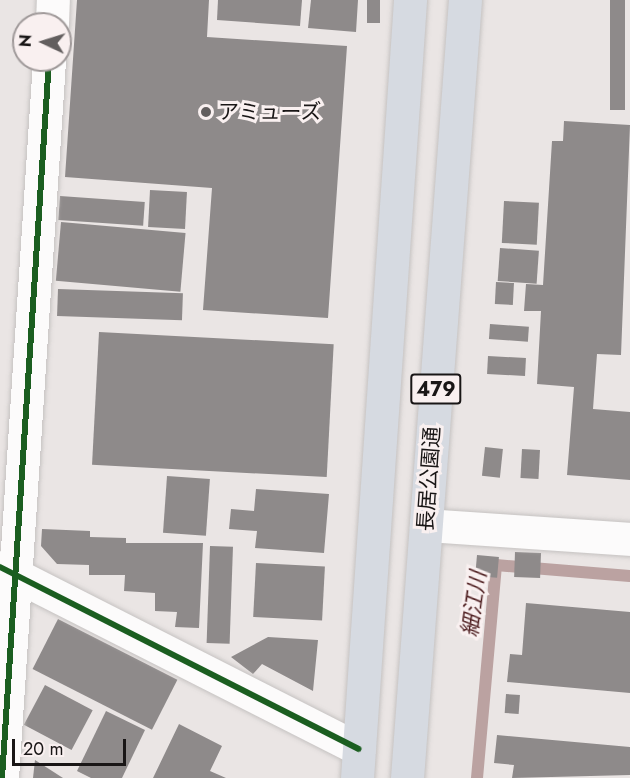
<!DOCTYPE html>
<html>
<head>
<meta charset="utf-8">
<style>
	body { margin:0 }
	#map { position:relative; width:630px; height:778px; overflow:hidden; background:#eae5e4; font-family:Jost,"Noto Sans JP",sans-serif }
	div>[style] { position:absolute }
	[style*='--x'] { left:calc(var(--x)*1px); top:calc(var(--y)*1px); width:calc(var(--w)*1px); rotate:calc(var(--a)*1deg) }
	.stream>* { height:12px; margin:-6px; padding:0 6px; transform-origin:6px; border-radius:6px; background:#bba2a1 }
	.building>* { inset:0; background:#8e8a8a; transform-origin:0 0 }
	.roads { filter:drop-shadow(0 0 2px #c5c2c1) drop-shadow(0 0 2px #c5c2c1) }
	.minor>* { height:33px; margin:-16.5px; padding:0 16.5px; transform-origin:16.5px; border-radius:16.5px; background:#fcfbfb }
	.highway>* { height:33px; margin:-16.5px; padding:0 16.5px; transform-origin:16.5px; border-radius:16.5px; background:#d6dae1 }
	.cycleway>* { height:6px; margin:-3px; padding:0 3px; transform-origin:3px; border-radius:3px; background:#1b5e20 }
	.dots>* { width:16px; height:16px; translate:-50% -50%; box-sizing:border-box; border:3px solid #f9f0f0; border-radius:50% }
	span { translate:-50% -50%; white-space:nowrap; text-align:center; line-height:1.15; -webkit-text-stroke:6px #f9f0f0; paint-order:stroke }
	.shield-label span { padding:2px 4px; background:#f9f0f0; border:2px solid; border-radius:4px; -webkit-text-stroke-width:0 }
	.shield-label { font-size:20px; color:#191616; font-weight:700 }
	.poi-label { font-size:21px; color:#191616 }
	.left { translate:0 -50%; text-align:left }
	.street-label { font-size:21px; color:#191616 }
	.water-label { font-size:22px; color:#4d1d1f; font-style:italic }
	.north { position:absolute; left:12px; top:12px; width:60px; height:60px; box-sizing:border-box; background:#f9f0f0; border:2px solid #9f9999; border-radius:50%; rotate:274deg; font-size:16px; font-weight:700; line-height:24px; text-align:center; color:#191616 }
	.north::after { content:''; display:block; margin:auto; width:21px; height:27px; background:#625e5e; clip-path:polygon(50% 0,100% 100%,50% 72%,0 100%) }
	.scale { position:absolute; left:12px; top:739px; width:114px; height:27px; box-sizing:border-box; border:3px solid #191616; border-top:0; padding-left:8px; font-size:18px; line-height:21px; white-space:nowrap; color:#191616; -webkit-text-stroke:4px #f9f0f0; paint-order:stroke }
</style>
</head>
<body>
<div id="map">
	<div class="stream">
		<i style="--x:477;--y:778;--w:214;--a:-84.9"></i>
		<i style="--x:496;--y:565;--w:134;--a:4.7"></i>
	</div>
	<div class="building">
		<i style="clip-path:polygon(77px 0,209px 0,207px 37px,347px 46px,328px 318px,203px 310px,212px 188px,65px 177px)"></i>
		<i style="clip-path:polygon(218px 0,302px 0,300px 26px,217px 20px)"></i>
		<i style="clip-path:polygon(311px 0,358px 0,356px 32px,308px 28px)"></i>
		<i style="left:367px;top:0;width:13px;height:23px"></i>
		<i style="left:610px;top:0;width:15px;height:110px"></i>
		<i style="clip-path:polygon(564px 121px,630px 125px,621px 355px,597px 354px,593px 409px,630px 412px,630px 480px,567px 475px,574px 387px,537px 384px,541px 311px,524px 311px,526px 284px,543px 285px,552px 141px,563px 141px)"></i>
		<i style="left:150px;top:190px;width:37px;height:37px;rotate:3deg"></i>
		<i style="left:60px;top:196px;width:85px;height:24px;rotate:4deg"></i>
		<i style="left:504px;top:201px;width:35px;height:42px;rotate:3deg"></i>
		<i style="left:61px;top:222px;width:125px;height:59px;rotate:5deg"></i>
		<i style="left:500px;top:248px;width:39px;height:33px;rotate:4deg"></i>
		<i style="left:496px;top:282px;width:18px;height:22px;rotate:3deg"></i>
		<i style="left:58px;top:289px;width:125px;height:27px;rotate:2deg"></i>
		<i style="left:490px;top:324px;width:39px;height:15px;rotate:4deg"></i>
		<i style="left:99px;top:332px;width:235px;height:133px;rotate:3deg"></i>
		<i style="left:488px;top:356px;width:38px;height:18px;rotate:3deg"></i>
		<i style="left:485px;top:447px;width:18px;height:29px;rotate:6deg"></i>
		<i style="left:522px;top:449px;width:18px;height:29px;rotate:3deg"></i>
		<i style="left:167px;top:476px;width:43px;height:57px;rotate:4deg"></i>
		<i style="clip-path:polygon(256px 489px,329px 494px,324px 553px,255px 548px,257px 531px,229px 529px,231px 509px,254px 511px)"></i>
		<i style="clip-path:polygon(42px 529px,90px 531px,90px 537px,126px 538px,126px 543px,203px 543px,199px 628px,175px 627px,177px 612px,155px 611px,155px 593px,124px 591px,125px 575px,89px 575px,89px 565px,57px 564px,41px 546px)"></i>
		<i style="left:210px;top:546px;width:23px;height:97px;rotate:2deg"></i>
		<i style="left:515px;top:552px;width:26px;height:25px;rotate:2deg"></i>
		<i style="left:477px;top:555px;width:22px;height:21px;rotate:5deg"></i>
		<i style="left:256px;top:563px;width:69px;height:54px;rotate:3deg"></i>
		<i style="clip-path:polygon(526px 603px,630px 612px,630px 693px,507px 682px,510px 654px,522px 655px)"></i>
		<i style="left:58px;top:619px;width:134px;height:56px;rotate:27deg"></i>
		<i style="clip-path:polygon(268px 637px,318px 640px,313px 691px,262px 664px,253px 674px,231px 657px)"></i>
		<i style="left:45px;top:685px;width:54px;height:45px;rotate:28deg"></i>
		<i style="left:506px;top:694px;width:14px;height:19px;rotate:4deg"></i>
		<i style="clip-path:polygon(106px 711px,145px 730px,122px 778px,91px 778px,77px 771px)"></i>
		<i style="clip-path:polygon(179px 724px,222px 746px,210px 771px,226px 778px,153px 778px)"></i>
		<i style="clip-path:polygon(497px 735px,630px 747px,630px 775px,512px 778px,514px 765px,494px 763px)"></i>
		<i style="clip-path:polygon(35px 760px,63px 778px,33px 778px)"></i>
	</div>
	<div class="roads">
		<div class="minor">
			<i style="--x:52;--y:24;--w:24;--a:-88"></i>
			<i style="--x:426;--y:525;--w:204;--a:3.9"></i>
			<i style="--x:0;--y:567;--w:402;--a:26.9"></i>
			<i style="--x:2;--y:778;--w:720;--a:-86.25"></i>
		</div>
		<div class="highway">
			<i style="--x:357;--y:778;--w:780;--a:-86.1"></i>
			<i style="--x:407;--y:778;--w:780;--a:-85.74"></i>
		</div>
	</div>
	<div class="cycleway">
		<i style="--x:0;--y:567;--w:402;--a:26.9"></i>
		<i style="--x:2;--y:778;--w:720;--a:-86.25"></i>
	</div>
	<div class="dots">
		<i style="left:206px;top:112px;background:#625e5e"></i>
	</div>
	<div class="shield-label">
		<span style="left:436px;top:389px">479</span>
	</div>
	<div class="poi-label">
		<span class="left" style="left:218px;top:112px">アミューズ</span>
	</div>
	<div class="street-label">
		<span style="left:429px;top:479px;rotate:-86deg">長居公園通</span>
	</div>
	<div class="water-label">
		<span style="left:474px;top:604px;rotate:-82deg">細江川</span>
	</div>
	<div class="north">N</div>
	<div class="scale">20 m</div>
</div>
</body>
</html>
